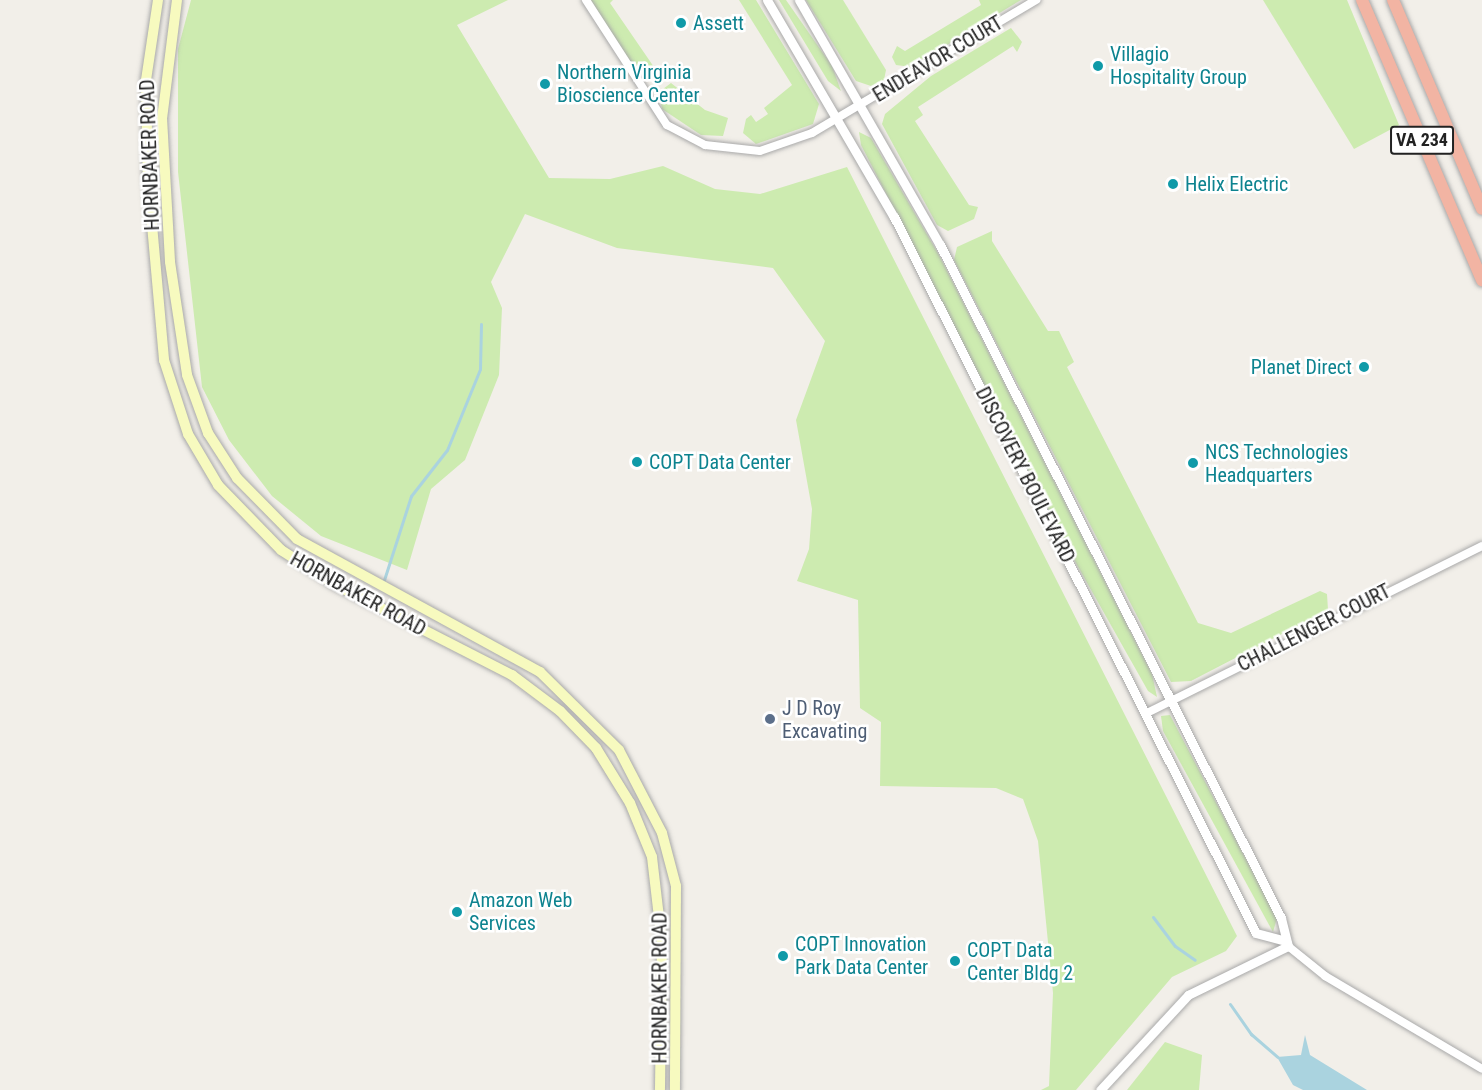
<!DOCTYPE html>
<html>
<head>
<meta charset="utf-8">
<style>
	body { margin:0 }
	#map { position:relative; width:1482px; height:1090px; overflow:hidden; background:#f2efe9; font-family:"Roboto Condensed",sans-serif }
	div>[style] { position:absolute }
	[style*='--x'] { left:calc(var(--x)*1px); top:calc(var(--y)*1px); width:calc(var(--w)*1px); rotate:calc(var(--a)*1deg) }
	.grass>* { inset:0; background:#cdebb0 }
	.water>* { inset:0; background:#aad3df }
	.stream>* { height:3px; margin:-1.5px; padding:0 1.5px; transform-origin:1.5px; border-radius:1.5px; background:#aad3df }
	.roads { filter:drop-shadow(0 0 2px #a9a9a9) drop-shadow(0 0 2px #a9a9a9) }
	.minor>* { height:8px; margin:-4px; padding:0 4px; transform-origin:4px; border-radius:4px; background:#fff }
	.tertiary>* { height:9px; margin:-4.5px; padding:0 4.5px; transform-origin:4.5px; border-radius:4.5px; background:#fff }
	.secondary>* { height:10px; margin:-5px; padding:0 5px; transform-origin:5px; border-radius:5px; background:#f7fabf }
	.trunk>* { height:12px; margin:-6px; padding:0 6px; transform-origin:6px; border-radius:6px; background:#f2b4a3 }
	.dots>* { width:16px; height:16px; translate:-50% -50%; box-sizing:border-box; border:3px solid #fff; border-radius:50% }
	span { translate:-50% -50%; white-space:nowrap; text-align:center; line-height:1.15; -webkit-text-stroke:5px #fff; paint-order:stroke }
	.shield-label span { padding:2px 4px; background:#fff; border:2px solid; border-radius:4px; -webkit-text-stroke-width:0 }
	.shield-label { font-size:18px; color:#222; font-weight:700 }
	.culture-label { font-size:20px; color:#0d838f }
	.left { translate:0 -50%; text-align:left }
	.right { translate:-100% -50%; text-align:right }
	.street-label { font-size:20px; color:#222 }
	.service-label { font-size:20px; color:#4e5e75 }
</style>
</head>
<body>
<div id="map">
	<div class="grass">
		<i style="clip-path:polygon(191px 0,508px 0,457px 25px,549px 178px,610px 179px,663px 166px,715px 189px,760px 194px,847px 167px,1237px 936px,1226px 951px,1172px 977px,1076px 1090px,1041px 1090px,1049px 1086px,1053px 993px,1038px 841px,1023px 799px,996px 788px,880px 786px,881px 722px,860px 708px,858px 600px,797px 581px,809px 549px,812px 509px,796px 420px,825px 341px,773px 268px,617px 248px,525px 214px,491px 282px,502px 308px,499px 375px,465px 460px,431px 489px,407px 570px,321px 536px,272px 496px,229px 440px,202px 387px,178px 172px,178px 49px)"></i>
		<i style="clip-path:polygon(591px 0,613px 0,610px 3px,656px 70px,647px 74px,634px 70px)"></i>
		<i style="clip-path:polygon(739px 0,756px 0,819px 104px,813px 124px,756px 144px,743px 133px,746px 119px,751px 115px,756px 122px,768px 114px,764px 108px,792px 85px)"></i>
		<i style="clip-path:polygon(779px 0,786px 0,832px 66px,841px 91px,828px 81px)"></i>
		<i style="clip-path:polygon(806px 0,843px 0,886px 70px,884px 80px,871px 86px,856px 81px)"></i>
		<i style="clip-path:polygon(979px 0,1021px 0,911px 67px,896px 65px,892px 57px,897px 46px,905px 51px,981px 5px)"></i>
		<i style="clip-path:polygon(1263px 0,1347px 0,1399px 125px,1354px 149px)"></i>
		<i style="clip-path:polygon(1011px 28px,1022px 42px,1017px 52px,1013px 46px,918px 107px,923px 115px,915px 121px,969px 205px,978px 207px,974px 219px,948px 231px,937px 225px,882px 124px,885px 114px,931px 76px)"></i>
		<i style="clip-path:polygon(671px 83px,705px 110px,728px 118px,723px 136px,701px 135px,662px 109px,659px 92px)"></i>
		<i style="clip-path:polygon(859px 132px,871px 138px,939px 255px,1152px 674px,1157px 697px,1148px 691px,1077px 565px,861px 145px)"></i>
		<i style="clip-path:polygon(992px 231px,992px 241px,1048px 331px,1059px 331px,1074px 362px,1067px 367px,1198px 623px,1231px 633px,1320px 591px,1327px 594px,1328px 610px,1191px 681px,1171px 682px,954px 260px,957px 247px)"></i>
		<i style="clip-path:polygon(1170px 715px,1277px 918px,1273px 932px,1163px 731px,1161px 716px)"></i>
		<i style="clip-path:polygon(1165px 1042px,1202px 1055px,1199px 1090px,1127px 1090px)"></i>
	</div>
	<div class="water">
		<i style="clip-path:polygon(1305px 1035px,1310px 1055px,1367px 1090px,1303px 1090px,1293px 1085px,1277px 1057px,1301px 1055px)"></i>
	</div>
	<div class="stream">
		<i style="--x:384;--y:580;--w:88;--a:-72.2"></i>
		<i style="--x:411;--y:496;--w:58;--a:-52"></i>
		<i style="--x:447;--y:450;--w:87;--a:-67.8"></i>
		<i style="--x:480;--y:369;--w:45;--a:-88.7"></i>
		<i style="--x:1153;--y:917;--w:36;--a:53"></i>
		<i style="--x:1175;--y:946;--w:24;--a:35"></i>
		<i style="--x:1230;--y:1004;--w:37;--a:55"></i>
		<i style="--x:1251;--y:1034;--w:35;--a:41"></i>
	</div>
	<div class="roads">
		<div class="minor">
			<i style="--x:586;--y:0;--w:149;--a:57.1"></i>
			<i style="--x:667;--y:125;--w:43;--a:27.8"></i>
			<i style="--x:705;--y:145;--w:55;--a:6.2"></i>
			<i style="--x:760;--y:151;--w:55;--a:-19.1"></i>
			<i style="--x:812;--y:133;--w:261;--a:-30.7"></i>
			<i style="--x:1147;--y:713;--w:374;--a:-26.5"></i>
			<i style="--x:1288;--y:946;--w:48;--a:39"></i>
			<i style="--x:1325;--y:976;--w:182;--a:30.6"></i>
		</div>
		<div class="tertiary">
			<i style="--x:767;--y:0;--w:251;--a:59.7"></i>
			<i style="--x:894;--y:217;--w:802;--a:63.18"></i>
			<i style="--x:1256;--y:933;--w:28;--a:15"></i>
			<i style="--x:799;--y:0;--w:283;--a:60.1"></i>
			<i style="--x:940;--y:245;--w:754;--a:63.13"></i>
			<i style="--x:1281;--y:918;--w:29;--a:76"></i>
			<i style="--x:1288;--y:946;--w:111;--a:153.9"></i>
			<i style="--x:1188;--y:995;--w:129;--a:132.8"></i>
		</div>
		<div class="secondary">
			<i style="--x:158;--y:0;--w:81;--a:98.5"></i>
			<i style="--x:146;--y:80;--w:100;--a:88.9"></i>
			<i style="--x:148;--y:180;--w:181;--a:84.9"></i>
			<i style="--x:164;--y:360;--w:78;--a:72"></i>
			<i style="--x:188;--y:434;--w:59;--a:59.5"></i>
			<i style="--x:218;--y:485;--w:91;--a:45.9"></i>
			<i style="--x:281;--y:550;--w:63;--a:32.7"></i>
			<i style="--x:334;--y:584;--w:200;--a:27.1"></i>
			<i style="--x:512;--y:675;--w:60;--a:36.9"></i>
			<i style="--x:560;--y:711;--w:52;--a:45.8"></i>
			<i style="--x:596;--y:748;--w:65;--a:58.3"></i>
			<i style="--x:630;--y:803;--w:58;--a:67.8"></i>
			<i style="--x:652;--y:857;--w:88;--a:83.4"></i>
			<i style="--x:662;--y:944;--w:146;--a:90.8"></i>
			<i style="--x:177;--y:0;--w:119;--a:97.2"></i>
			<i style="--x:162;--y:118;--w:144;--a:86.8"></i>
			<i style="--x:170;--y:262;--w:114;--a:81.4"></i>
			<i style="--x:187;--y:375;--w:62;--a:70.1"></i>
			<i style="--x:208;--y:433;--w:54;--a:57.2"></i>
			<i style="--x:237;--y:478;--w:86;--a:45.5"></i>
			<i style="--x:297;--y:539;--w:277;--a:28.7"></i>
			<i style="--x:540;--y:672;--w:111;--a:44.6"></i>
			<i style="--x:619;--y:750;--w:93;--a:62.6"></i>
			<i style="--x:662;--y:833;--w:55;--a:75.2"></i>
			<i style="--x:676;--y:886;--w:204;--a:90.3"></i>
		</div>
		<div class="trunk">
			<i style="--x:1362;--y:0;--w:305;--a:66.8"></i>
			<i style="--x:1393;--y:0;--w:227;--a:66.9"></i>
		</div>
	</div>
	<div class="dots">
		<i style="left:681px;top:23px;background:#0f9aa8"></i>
		<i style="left:1098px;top:66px;background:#0f9aa8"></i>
		<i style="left:545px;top:84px;background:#0f9aa8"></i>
		<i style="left:1173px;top:184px;background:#0f9aa8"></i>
		<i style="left:1364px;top:367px;background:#0f9aa8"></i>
		<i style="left:637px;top:462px;background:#0f9aa8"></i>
		<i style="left:1193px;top:463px;background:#0f9aa8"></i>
		<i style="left:770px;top:719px;background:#5c6f8a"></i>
		<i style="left:457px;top:912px;background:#0f9aa8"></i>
		<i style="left:783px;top:956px;background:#0f9aa8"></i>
		<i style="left:955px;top:961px;background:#0f9aa8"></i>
	</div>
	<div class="shield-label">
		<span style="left:1422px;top:140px">VA 234</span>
	</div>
	<div class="culture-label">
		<span class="left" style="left:693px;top:23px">Assett</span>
		<span class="left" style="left:1110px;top:66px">Villagio<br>Hospitality Group</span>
		<span class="left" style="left:557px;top:84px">Northern Virginia<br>Bioscience Center</span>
		<span class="left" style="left:1185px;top:184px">Helix Electric</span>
		<span class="right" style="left:1352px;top:367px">Planet Direct</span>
		<span class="left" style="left:1205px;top:464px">NCS Technologies<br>Headquarters</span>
		<span class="left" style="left:649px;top:462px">COPT Data Center</span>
		<span class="left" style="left:469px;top:912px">Amazon Web<br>Services</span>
		<span class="left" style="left:795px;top:956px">COPT Innovation<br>Park Data Center</span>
		<span class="left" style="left:967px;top:962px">COPT Data<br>Center Bldg 2</span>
	</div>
	<div class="street-label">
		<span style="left:938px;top:59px;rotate:-31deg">ENDEAVOR COURT</span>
		<span style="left:150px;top:155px;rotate:-92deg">HORNBAKER ROAD</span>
		<span style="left:1025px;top:475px;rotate:63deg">DISCOVERY BOULEVARD</span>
		<span style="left:358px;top:594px;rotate:29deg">HORNBAKER ROAD</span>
		<span style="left:1314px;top:628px;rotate:-27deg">CHALLENGER COURT</span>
		<span style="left:660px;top:988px;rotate:-90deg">HORNBAKER ROAD</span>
	</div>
	<div class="service-label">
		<span class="left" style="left:782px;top:720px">J D Roy<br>Excavating</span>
	</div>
</div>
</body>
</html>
